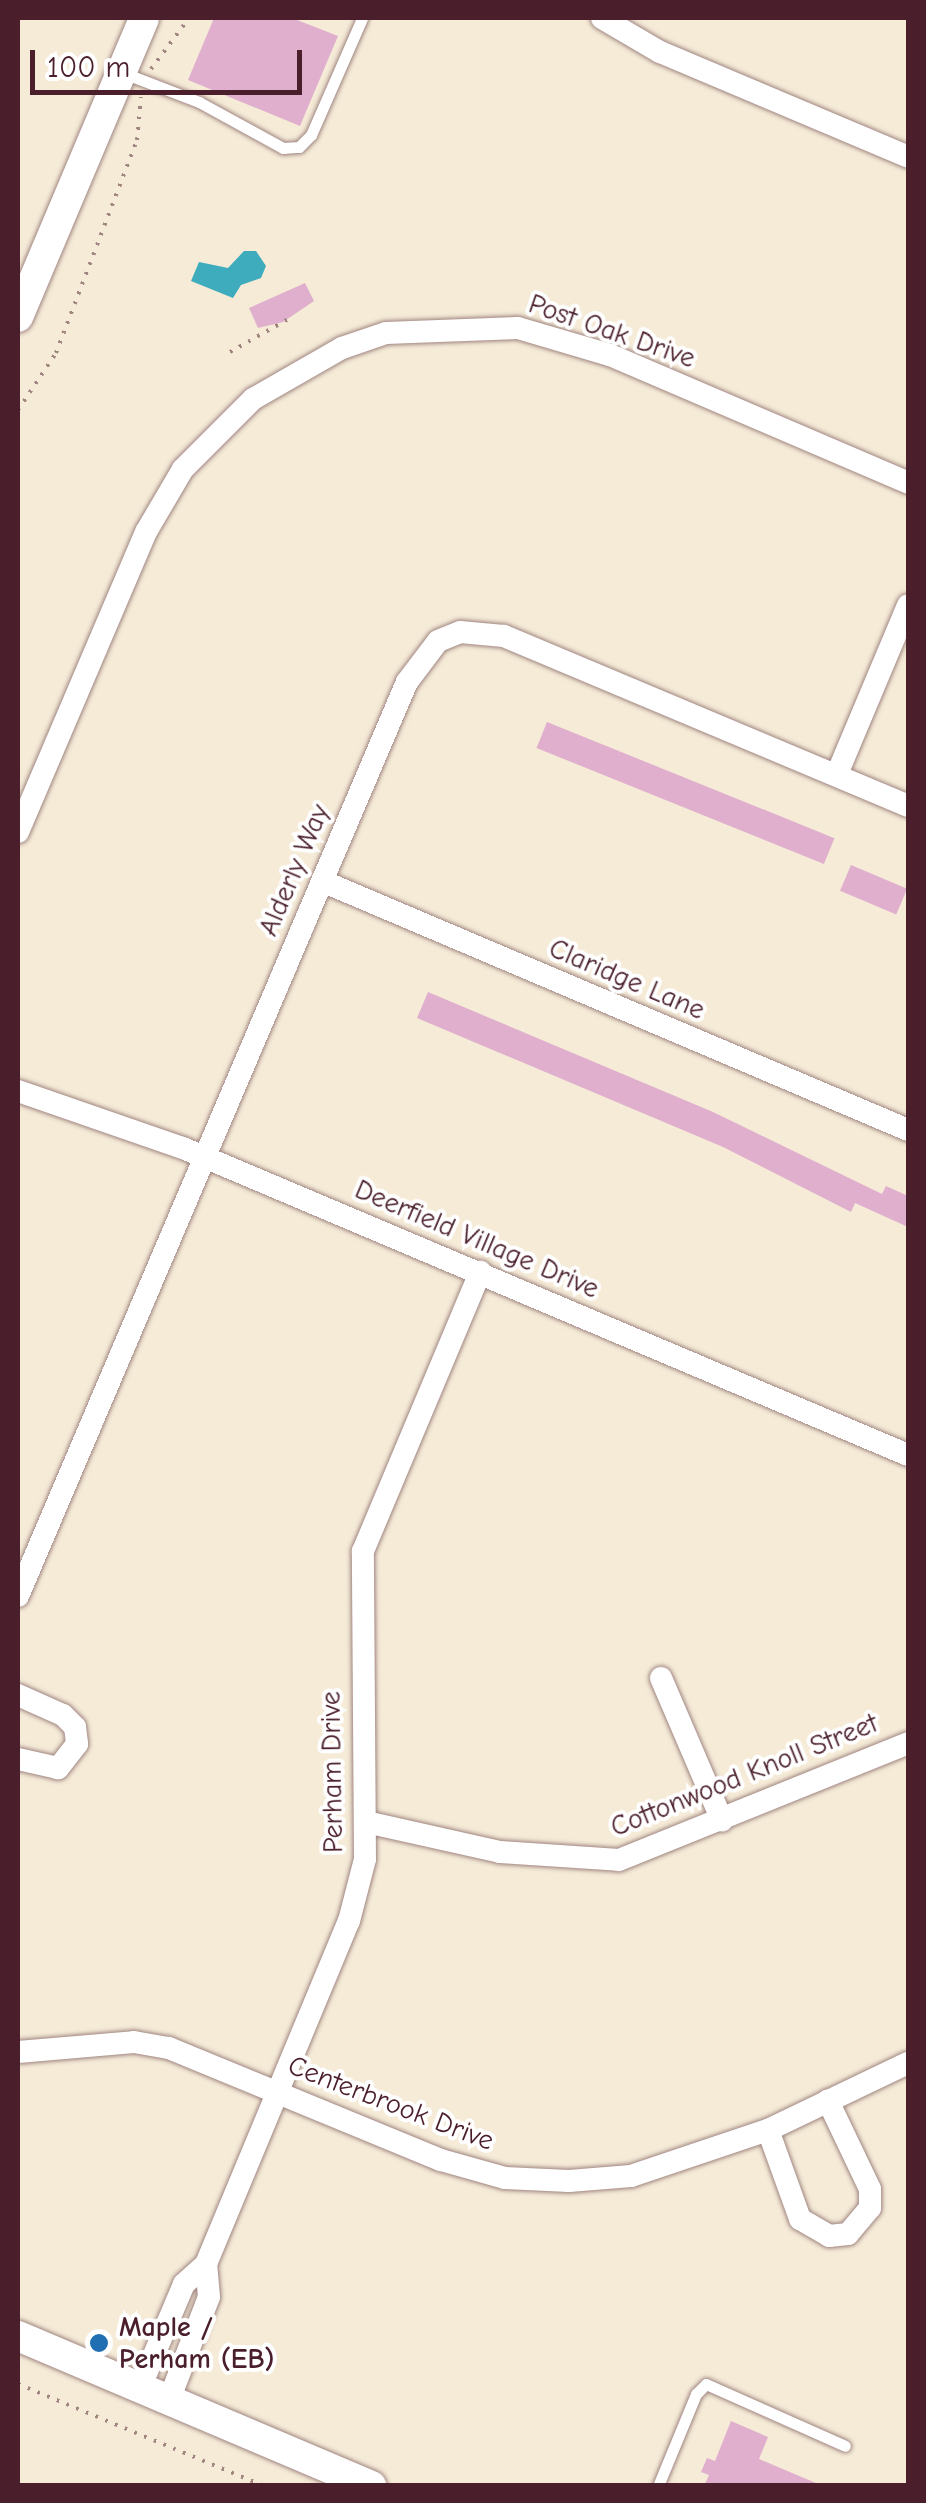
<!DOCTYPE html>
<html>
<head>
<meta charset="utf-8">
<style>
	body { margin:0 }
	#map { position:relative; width:926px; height:2503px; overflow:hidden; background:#f5ebd7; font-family:"Comic Neue",sans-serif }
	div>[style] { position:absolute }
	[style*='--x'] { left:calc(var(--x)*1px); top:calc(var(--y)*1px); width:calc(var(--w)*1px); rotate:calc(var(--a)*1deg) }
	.water>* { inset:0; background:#3eacbc }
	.building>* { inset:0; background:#e0afce; transform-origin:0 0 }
	.path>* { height:4px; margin-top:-2px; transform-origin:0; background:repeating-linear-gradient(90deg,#a08581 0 2.5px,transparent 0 10.5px) }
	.roads { filter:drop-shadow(0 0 2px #a08581) drop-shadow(0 0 2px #a08581) }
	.lane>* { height:11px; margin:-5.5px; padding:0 5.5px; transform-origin:5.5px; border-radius:5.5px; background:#fff }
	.street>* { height:22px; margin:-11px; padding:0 11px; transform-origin:11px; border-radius:11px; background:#fff }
	.secondary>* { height:30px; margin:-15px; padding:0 15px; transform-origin:15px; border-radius:15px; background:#fff }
	.dots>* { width:28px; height:28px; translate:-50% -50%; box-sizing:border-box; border:5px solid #fff; border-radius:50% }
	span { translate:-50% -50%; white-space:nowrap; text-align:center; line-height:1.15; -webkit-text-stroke:8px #fff; paint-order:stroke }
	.street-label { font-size:28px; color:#4a1f2b }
	.poi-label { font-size:28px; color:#4a1f2b; font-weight:700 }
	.left { translate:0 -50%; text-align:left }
	.frame { position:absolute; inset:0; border:20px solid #4a1f2b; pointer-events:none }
	.scale { position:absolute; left:30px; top:50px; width:272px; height:45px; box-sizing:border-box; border:5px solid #4a1f2b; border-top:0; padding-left:12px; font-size:30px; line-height:35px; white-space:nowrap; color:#4a1f2b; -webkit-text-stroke:8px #fff; paint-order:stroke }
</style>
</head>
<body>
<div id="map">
	<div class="water">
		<i style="clip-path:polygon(244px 251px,256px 251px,266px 266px,261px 278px,241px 285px,233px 298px,191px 281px,199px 262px,228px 268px)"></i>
	</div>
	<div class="building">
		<i style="clip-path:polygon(214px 18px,292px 18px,338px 36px,300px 126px,188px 80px)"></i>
		<i style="clip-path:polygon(305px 283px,314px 301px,283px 322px,258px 328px,249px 308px)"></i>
		<i style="left:547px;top:722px;width:310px;height:28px;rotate:22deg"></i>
		<i style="left:851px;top:865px;width:61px;height:28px;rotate:23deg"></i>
		<i style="clip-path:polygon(428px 992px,713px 1112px,882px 1194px,886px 1186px,908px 1196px,908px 1227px,855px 1203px,851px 1212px,723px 1147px,417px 1018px)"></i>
		<i style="clip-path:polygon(731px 2421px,768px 2437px,759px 2459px,823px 2486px,704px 2486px,709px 2475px,701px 2472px,707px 2458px,715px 2461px)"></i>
	</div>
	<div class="path">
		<i style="--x:151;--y:69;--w:64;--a:-53.3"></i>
		<i style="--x:230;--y:352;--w:69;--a:-29.5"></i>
		<i style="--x:18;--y:410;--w:69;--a:-56.3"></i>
		<i style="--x:56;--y:353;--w:228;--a:-69.2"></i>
		<i style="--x:137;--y:140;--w:43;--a:-84.7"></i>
		<i style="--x:18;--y:2384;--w:266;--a:22.5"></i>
	</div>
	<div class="roads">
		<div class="lane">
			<i style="--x:121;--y:72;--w:84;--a:21"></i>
			<i style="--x:199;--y:102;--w:96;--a:28.7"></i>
			<i style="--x:283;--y:148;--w:16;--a:-4"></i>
			<i style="--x:299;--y:147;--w:17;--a:-45"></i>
			<i style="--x:311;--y:135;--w:128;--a:-66.4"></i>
			<i style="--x:658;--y:2486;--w:100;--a:-67.6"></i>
			<i style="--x:696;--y:2394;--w:14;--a:-45"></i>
			<i style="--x:706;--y:2384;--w:152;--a:24"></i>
		</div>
		<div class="street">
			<i style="--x:602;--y:18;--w:67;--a:30.4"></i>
			<i style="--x:660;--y:52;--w:269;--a:22.9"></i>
			<i style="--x:837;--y:774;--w:183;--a:-67.2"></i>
			<i style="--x:18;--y:832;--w:326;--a:-66.9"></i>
			<i style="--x:146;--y:532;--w:73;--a:-59.6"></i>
			<i style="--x:183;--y:469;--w:99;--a:-45"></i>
			<i style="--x:253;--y:399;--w:103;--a:-29.8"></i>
			<i style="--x:342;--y:348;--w:46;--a:-18.8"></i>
			<i style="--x:386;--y:333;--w:132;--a:-2.2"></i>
			<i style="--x:518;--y:328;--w:96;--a:16.4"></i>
			<i style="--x:610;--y:355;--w:324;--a:23.2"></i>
			<i style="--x:322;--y:881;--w:637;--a:23.02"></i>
			<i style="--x:18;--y:1091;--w:175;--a:19.1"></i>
			<i style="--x:183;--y:1148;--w:787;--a:22.95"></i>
			<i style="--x:18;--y:1596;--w:993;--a:-66.95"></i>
			<i style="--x:407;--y:682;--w:51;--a:-52.9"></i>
			<i style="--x:438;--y:641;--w:24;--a:-22"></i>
			<i style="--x:460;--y:632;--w:44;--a:5.2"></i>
			<i style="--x:504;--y:636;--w:438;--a:22.8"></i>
			<i style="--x:661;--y:1678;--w:155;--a:66.8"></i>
			<i style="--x:18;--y:1695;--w:49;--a:24"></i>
			<i style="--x:63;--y:1715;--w:17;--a:45"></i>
			<i style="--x:75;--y:1727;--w:17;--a:83"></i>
			<i style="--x:77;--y:1744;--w:31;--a:128"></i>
			<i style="--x:58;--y:1768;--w:41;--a:-167.3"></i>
			<i style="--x:366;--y:1822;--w:137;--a:12.6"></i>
			<i style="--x:500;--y:1852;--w:119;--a:3.8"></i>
			<i style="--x:619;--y:1860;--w:312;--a:-22"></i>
			<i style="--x:18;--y:2052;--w:116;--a:-4.9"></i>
			<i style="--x:134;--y:2042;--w:36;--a:10"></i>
			<i style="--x:169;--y:2048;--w:294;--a:22.4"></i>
			<i style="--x:441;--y:2160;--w:66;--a:15.7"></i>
			<i style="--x:505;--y:2178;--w:64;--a:2.7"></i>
			<i style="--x:569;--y:2181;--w:62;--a:-4.6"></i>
			<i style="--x:631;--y:2176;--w:145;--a:-18.6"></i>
			<i style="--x:768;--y:2130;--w:155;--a:-25.6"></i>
			<i style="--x:768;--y:2130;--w:95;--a:70.2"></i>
			<i style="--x:800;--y:2219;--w:34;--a:30"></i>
			<i style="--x:829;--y:2236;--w:19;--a:-6"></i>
			<i style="--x:848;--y:2234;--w:34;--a:-50"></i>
			<i style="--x:870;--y:2208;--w:19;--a:-90"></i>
			<i style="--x:870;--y:2189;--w:98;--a:-115.5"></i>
			<i style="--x:140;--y:2388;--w:113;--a:-67.1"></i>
			<i style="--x:184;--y:2284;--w:30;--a:-42"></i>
			<i style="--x:206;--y:2264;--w:372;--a:-67.4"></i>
			<i style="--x:349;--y:1921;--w:64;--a:-75.5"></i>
			<i style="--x:365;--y:1859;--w:308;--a:-90.4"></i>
			<i style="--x:363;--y:1551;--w:303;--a:-67.2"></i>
			<i style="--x:169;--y:2400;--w:110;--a:-68.8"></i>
			<i style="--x:209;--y:2297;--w:33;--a:-95"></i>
		</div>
		<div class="secondary">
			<i style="--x:18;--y:317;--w:324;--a:-67.1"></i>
			<i style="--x:18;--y:2336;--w:384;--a:23"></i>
		</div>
	</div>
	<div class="dots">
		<i style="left:99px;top:2343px;background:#1f6fb2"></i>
	</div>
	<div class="street-label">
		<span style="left:612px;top:331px;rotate:19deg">Post Oak Drive</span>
		<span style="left:294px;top:870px;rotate:-67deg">Alderly Way</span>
		<span style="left:627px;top:979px;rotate:23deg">Claridge Lane</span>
		<span style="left:477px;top:1239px;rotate:23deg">Deerfield Village Drive</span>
		<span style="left:332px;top:1772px;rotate:-91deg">Perham Drive</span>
		<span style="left:744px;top:1775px;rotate:-22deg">Cottonwood Knoll Street</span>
		<span style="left:391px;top:2103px;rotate:21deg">Centerbrook Drive</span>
	</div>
	<div class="poi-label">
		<span class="left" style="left:119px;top:2343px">Maple /<br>Perham (EB)</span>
	</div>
	<div class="frame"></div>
	<div class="scale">100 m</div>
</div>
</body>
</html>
